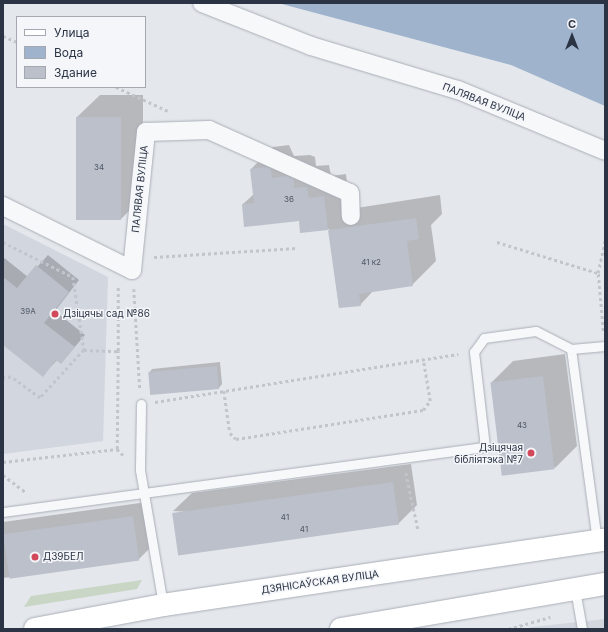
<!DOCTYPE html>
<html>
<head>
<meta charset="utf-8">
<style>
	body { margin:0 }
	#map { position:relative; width:608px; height:632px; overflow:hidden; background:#e4e7ec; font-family:Inter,sans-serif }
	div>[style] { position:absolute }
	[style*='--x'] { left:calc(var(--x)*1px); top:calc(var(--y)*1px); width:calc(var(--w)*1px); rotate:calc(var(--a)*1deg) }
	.built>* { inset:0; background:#d2d6de }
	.green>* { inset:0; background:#c9d6c5 }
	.water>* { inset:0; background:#9fb4cc }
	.shadow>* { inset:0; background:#0003 }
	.building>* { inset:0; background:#bbc0ca; transform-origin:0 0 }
	.path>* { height:2.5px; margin-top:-1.25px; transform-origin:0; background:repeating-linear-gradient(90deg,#c2c5cb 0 3px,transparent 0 6px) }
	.roads { filter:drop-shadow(0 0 1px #a9aeb7) drop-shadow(0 0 1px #a9aeb7) }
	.lane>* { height:9px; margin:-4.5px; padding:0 4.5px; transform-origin:4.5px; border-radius:4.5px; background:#f7f8fa }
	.street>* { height:18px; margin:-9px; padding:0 9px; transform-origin:9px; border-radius:9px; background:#f7f8fa }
	.primary>* { height:22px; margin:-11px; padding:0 11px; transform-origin:11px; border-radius:11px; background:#fff }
	.dots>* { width:11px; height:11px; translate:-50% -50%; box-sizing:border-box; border:2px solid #f4f6f9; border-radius:50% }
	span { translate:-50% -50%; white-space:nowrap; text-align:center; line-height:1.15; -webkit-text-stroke:3px #f4f6f9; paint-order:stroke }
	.number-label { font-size:8px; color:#4f5766 }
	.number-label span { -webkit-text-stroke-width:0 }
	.street-label { font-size:10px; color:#2b3445 }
	.poi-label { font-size:10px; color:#2b3445 }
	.left { translate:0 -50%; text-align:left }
	.right { translate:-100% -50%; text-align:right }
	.frame { position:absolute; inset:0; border:4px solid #2b3445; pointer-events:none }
	.legend { position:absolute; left:16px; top:16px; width:130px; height:72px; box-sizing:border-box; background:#f4f6f9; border:1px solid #a4a8b1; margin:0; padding:5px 7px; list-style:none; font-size:12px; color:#2b3445 }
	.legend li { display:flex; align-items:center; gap:8px; height:20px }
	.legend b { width:20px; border:1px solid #a4a8b1 }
	.north { position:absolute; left:552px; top:16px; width:40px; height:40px; -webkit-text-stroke:3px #f4f6f9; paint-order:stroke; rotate:0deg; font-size:11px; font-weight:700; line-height:16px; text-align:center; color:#2b3445 }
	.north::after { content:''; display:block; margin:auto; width:14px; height:18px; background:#2b3445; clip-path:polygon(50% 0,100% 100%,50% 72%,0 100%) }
</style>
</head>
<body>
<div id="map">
	<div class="built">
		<i style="clip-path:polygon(3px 224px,108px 277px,103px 441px,3px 454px)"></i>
		<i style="clip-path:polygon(605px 619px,605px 629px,525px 629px,532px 627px)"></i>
	</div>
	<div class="green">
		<i style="clip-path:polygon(142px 580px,137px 589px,24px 607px,31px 596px)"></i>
	</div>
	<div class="water">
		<i style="clip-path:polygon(278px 3px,605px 3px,605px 106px,511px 65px)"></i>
	</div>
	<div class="shadow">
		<i style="clip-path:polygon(100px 95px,143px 95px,143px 197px,121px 219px,77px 117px)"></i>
		<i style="clip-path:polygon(289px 145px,294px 156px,310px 155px,315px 157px,316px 166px,329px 165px,331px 176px,346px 174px,350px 209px,440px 195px,442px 214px,431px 225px,436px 261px,412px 285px,374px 290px,360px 305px,339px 307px,329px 229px,301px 231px,300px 220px,243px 204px,254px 194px,251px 169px,273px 147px)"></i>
		<i style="clip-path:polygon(48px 255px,79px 280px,55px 311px,85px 335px,61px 363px,57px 360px,43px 375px,3px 344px,3px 257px,28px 277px)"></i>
		<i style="clip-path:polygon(565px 354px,577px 446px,555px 468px,491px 383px,513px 361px)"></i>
		<i style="clip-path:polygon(220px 362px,222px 384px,219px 388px,149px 373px,152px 369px)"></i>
		<i style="clip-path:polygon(411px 464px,417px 505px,398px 524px,173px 511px,192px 493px)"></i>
		<i style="clip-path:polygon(147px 502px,153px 545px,138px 560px,3px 578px,3px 522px)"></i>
	</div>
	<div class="building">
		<i style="left:76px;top:117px;width:45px;height:103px"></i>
		<i style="clip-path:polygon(267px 167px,271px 169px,272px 178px,287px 176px,294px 179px,294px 188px,307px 187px,309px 198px,324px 196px,328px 230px,300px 233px,299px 221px,244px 227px,242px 204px,254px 203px,250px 169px)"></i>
		<i style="clip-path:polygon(416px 218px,419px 239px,407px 241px,413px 286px,359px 294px,361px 306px,339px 308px,328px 230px)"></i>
		<i style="clip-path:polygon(36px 265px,69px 292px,44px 323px,75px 347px,61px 364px,56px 360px,43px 377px,3px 345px,3px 277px,17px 288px)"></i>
		<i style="left:217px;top:366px;width:23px;height:69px;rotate:85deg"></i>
		<i style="left:543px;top:376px;width:94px;height:53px;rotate:83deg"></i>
		<i style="left:393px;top:482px;width:43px;height:223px;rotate:82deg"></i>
		<i style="left:133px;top:516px;width:45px;height:131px;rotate:82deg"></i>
	</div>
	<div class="path">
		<i style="--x:3;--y:36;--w:15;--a:23"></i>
		<i style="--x:116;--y:87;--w:57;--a:24.8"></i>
		<i style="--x:3;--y:242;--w:78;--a:26.6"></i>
		<i style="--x:73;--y:277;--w:74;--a:81.4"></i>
		<i style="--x:84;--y:350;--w:65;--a:132.5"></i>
		<i style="--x:40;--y:398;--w:36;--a:-144"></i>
		<i style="--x:11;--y:377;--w:8;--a:173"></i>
		<i style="--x:497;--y:242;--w:106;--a:17.1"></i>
		<i style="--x:154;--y:257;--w:143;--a:-3.6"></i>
		<i style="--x:134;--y:289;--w:100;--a:86.6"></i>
		<i style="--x:603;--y:331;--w:58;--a:-94.9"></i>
		<i style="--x:598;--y:273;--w:33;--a:-78"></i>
		<i style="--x:84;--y:350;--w:34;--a:2"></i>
		<i style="--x:118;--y:351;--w:65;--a:-90"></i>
		<i style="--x:224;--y:391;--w:42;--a:81.9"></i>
		<i style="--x:230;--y:433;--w:8;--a:45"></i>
		<i style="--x:236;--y:439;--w:189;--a:-8.8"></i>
		<i style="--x:423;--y:410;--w:11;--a:-52"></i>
		<i style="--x:430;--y:401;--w:43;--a:-99.5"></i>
		<i style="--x:155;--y:402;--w:307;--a:-9"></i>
		<i style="--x:117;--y:449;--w:10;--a:45"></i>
		<i style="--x:3;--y:462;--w:115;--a:-6.5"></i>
		<i style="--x:117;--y:449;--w:98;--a:-89.4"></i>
		<i style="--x:406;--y:473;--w:57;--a:77.9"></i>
		<i style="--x:3;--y:475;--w:30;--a:37"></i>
		<i style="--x:508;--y:629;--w:44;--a:-15.9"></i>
	</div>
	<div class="roads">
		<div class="lane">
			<i style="--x:571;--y:349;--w:194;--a:82.3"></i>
			<i style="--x:141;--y:404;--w:66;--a:90.9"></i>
			<i style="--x:140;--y:470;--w:137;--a:80.3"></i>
			<i style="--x:3;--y:512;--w:486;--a:-7.7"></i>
			<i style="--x:485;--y:447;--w:96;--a:-96.6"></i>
			<i style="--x:474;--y:352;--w:17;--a:-54"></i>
			<i style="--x:484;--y:338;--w:52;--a:-7.7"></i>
			<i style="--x:536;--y:331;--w:39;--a:27"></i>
			<i style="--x:571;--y:349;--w:34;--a:-5"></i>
			<i style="--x:575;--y:589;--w:41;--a:80.1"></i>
		</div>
		<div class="street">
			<i style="--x:202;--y:3;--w:117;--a:21.5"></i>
			<i style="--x:311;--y:46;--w:153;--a:16.7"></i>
			<i style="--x:458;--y:90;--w:159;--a:22.5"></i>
			<i style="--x:3;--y:206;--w:144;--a:26.4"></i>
			<i style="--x:132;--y:270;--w:139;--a:-84.2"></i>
			<i style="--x:146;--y:132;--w:63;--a:-1.8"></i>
			<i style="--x:209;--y:130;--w:154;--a:24.1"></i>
			<i style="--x:350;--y:193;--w:23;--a:88"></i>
		</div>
		<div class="primary">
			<i style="--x:35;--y:629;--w:130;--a:-10.6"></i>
			<i style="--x:163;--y:605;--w:447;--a:-8.4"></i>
			<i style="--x:341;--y:629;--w:268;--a:-9.7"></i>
		</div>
	</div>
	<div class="dots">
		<i style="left:55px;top:314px;background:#d1495b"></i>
		<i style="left:531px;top:453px;background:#d1495b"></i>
		<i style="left:35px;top:557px;background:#d1495b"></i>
	</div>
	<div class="number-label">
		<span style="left:99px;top:168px">34</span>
		<span style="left:289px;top:200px">36</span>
		<span style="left:371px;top:263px">41 к2</span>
		<span style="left:28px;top:312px">39А</span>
		<span style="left:522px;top:426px">43</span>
		<span style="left:285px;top:518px">41</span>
		<span style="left:304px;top:530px">41</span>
	</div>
	<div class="street-label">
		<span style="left:484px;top:102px;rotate:21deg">ПАЛЯВАЯ ВУЛІЦА</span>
		<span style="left:140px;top:189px;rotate:-84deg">ПАЛЯВАЯ ВУЛІЦА</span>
		<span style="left:320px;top:582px;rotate:-8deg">ДЗЯНІСАЎСКАЯ ВУЛІЦА</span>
	</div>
	<div class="poi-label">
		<span class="left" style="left:63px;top:314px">Дзіцячы сад №86</span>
		<span class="right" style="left:523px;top:453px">Дзіцячая<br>бібліятэка №7</span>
		<span class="left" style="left:43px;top:557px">Д39БЕЛ</span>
	</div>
	<div class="frame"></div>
	<ul class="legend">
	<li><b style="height:5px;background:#fff"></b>Улица</li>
	<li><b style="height:11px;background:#9fb4cc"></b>Вода</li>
	<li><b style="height:11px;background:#bbc0ca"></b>Здание</li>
	</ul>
	<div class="north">С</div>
</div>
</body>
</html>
